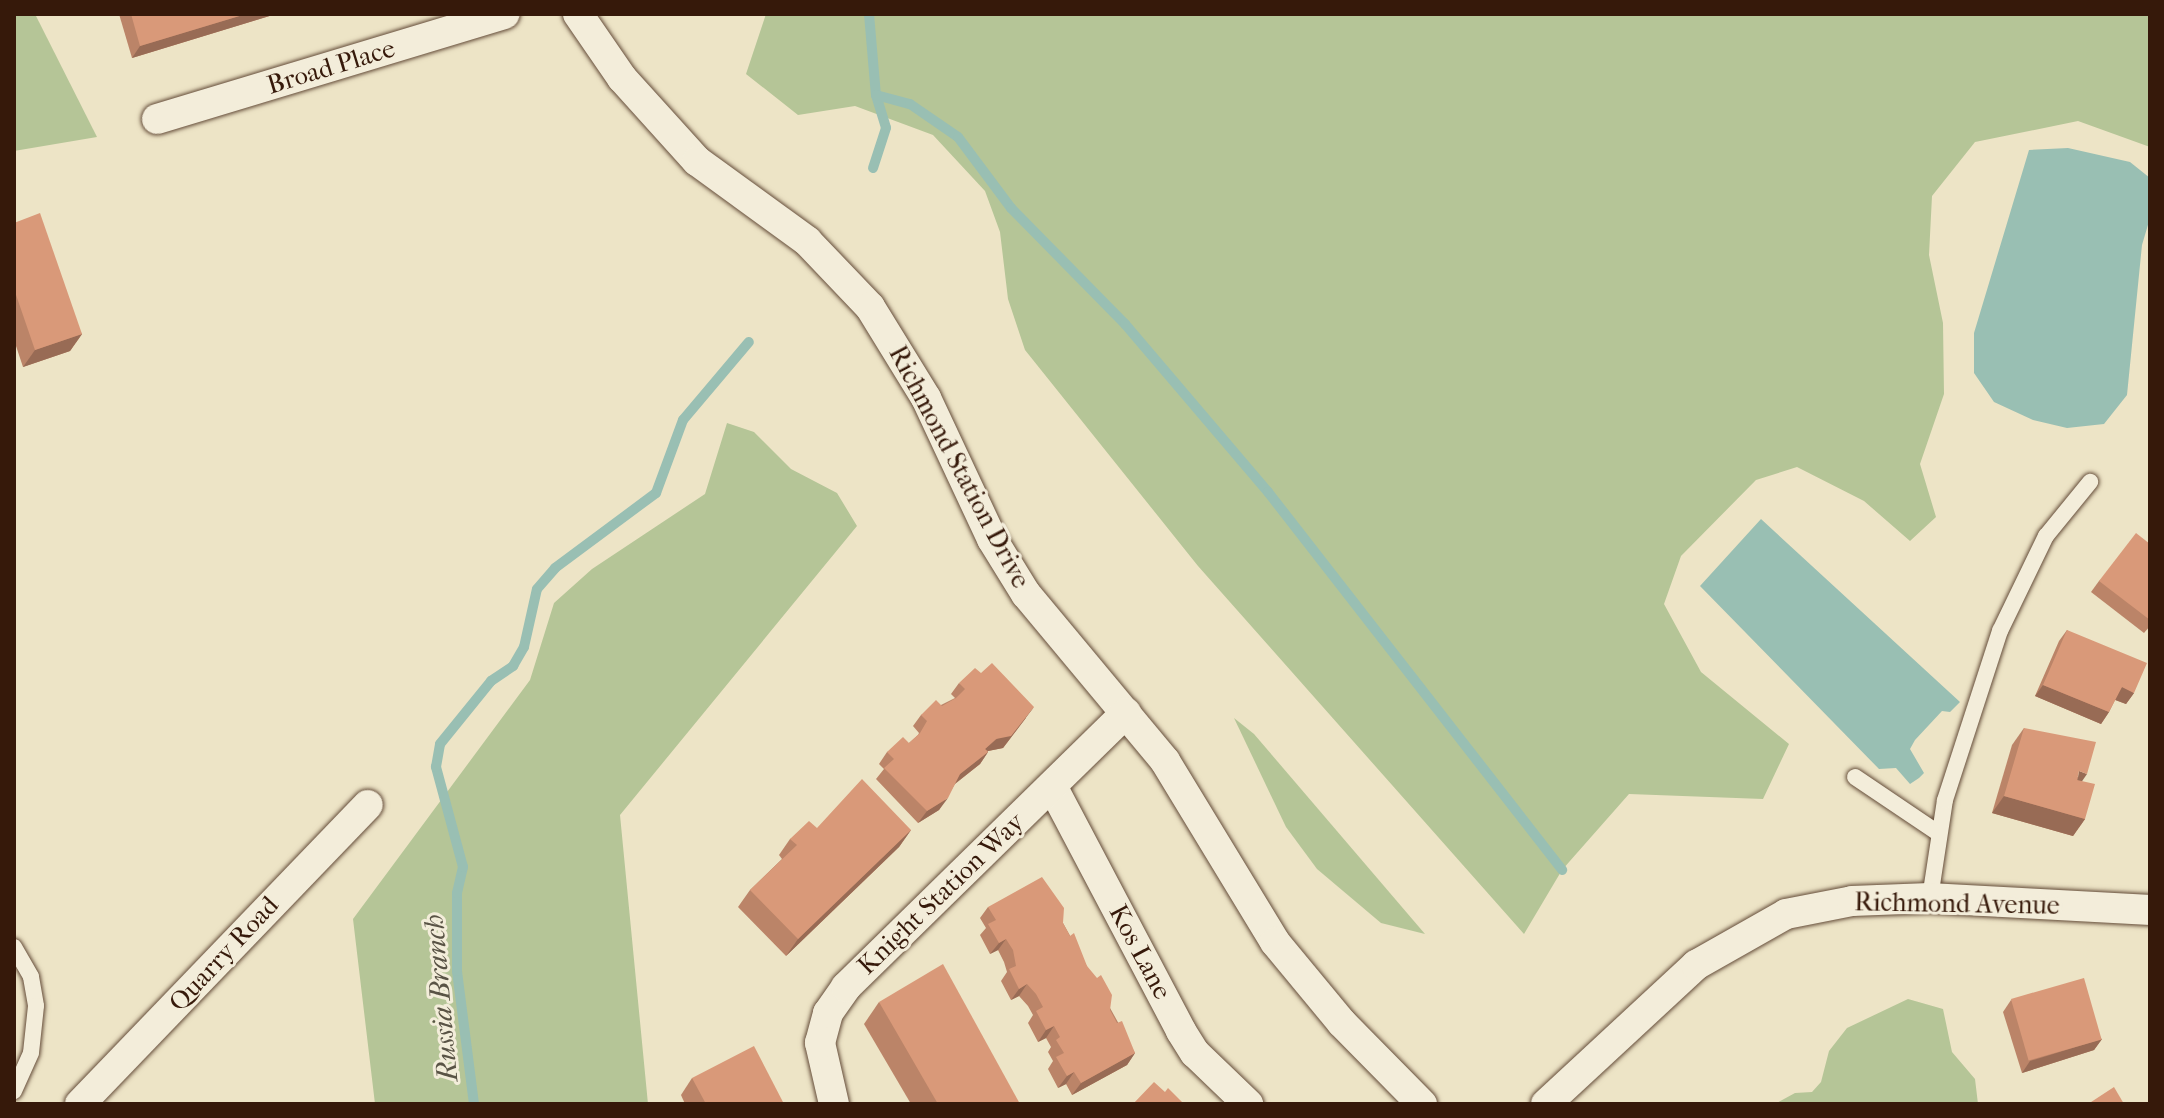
<!DOCTYPE html>
<html>
<head>
<meta charset="utf-8">
<style>
	body { margin:0 }
	#map { position:relative; width:2164px; height:1118px; overflow:hidden; background:#ede4c6; font-family:"IM FELL French Canon",serif }
	div>[style] { position:absolute }
	[style*='--x'] { left:calc(var(--x)*1px); top:calc(var(--y)*1px); width:calc(var(--w)*1px); rotate:calc(var(--a)*1deg) }
	.green>* { inset:0; background:#b5c597 }
	.water>* { inset:0; background:#99bfb3 }
	.stream>* { height:10px; margin:-5px; padding:0 5px; transform-origin:5px; border-radius:5px; background:#99bfb3 }
	.roads { filter:drop-shadow(0 0 2px #644c39) drop-shadow(0 0 2px #644c39) }
	.service>* { height:16px; margin:-8px; padding:0 8px; transform-origin:8px; border-radius:8px; background:#f3edda }
	.minor>* { height:30px; margin:-15px; padding:0 15px; transform-origin:15px; border-radius:15px; background:#f3edda }
	.wall>* { inset:0; background:#bb8468 }
	.shaded-wall>* { inset:0; background:#986b55 }
	.building>* { inset:0; background:#d99979; transform-origin:0 0 }
	span { translate:-50% -50%; white-space:nowrap; text-align:center; line-height:1.15; -webkit-text-stroke:6px #f3edda; paint-order:stroke }
	.street-label { font-size:26px; color:#36190a }
	.water-label { font-size:28px; color:#595345; font-style:italic }
	.frame { position:absolute; inset:0; border:16px solid #36190a; pointer-events:none }
</style>
</head>
<body>
<div id="map">
	<div class="green">
		<i style="clip-path:polygon(14px 14px,35px 14px,97px 137px,14px 151px)"></i>
		<i style="clip-path:polygon(766px 14px,2150px 14px,2150px 147px,2078px 121px,1975px 142px,1932px 196px,1929px 255px,1943px 323px,1944px 394px,1920px 464px,1936px 517px,1910px 541px,1864px 501px,1797px 467px,1756px 480px,1681px 556px,1664px 604px,1701px 672px,1789px 744px,1763px 799px,1629px 794px,1562px 870px,1524px 934px,1198px 566px,1025px 350px,1008px 299px,1000px 232px,985px 191px,933px 135px,855px 106px,798px 115px,746px 74px)"></i>
		<i style="clip-path:polygon(727px 423px,754px 432px,791px 469px,837px 493px,857px 526px,620px 815px,648px 1104px,375px 1104px,353px 919px,530px 680px,554px 603px,592px 569px,705px 494px)"></i>
		<i style="clip-path:polygon(1234px 718px,1254px 734px,1425px 934px,1381px 923px,1317px 869px,1286px 827px)"></i>
		<i style="clip-path:polygon(1908px 999px,1943px 1009px,1952px 1052px,1975px 1079px,1978px 1104px,1775px 1104px,1795px 1093px,1812px 1092px,1821px 1082px,1829px 1051px,1847px 1028px)"></i>
	</div>
	<div class="water">
		<i style="clip-path:polygon(2068px 148px,2130px 162px,2150px 178px,2150px 218px,2142px 245px,2127px 395px,2104px 424px,2067px 428px,2033px 420px,1994px 402px,1974px 373px,1974px 333px,2029px 150px)"></i>
		<i style="clip-path:polygon(1761px 519px,1960px 702px,1950px 712px,1942px 711px,1915px 740px,1910px 749px,1924px 773px,1919px 778px,1910px 784px,1896px 768px,1879px 769px,1700px 586px)"></i>
	</div>
	<div class="stream">
		<i style="--x:869;--y:14;--w:81;--a:85.1"></i>
		<i style="--x:876;--y:95;--w:34;--a:73"></i>
		<i style="--x:886;--y:128;--w:42;--a:108"></i>
		<i style="--x:876;--y:95;--w:35;--a:15"></i>
		<i style="--x:910;--y:104;--w:58;--a:34.5"></i>
		<i style="--x:958;--y:137;--w:89;--a:53.3"></i>
		<i style="--x:1011;--y:208;--w:163;--a:45.5"></i>
		<i style="--x:1125;--y:324;--w:221;--a:49.6"></i>
		<i style="--x:1268;--y:492;--w:479;--a:52.1"></i>
		<i style="--x:474;--y:1104;--w:134;--a:-97.3"></i>
		<i style="--x:457;--y:971;--w:78;--a:-90"></i>
		<i style="--x:457;--y:893;--w:27;--a:-77"></i>
		<i style="--x:463;--y:867;--w:104;--a:-105.1"></i>
		<i style="--x:436;--y:767;--w:23;--a:-80"></i>
		<i style="--x:440;--y:744;--w:81;--a:-51"></i>
		<i style="--x:491;--y:681;--w:27;--a:-34"></i>
		<i style="--x:513;--y:666;--w:22;--a:-60"></i>
		<i style="--x:524;--y:647;--w:59;--a:-77.4"></i>
		<i style="--x:537;--y:589;--w:28;--a:-49"></i>
		<i style="--x:555;--y:568;--w:126;--a:-36.6"></i>
		<i style="--x:656;--y:493;--w:78;--a:-69.7"></i>
		<i style="--x:683;--y:420;--w:102;--a:-49.8"></i>
	</div>
	<div class="roads">
		<div class="service">
			<i style="--x:1855;--y:777;--w:100;--a:34"></i>
			<i style="--x:1930;--y:898;--w:99;--a:-81.3"></i>
			<i style="--x:1945;--y:800;--w:178;--a:-72"></i>
			<i style="--x:2000;--y:631;--w:106;--a:-64.2"></i>
			<i style="--x:2046;--y:536;--w:70;--a:-50.8"></i>
			<i style="--x:14;--y:947;--w:34;--a:60"></i>
			<i style="--x:31;--y:977;--w:29;--a:80"></i>
			<i style="--x:36;--y:1006;--w:47;--a:96.1"></i>
			<i style="--x:31;--y:1053;--w:42;--a:114.1"></i>
		</div>
		<div class="minor">
			<i style="--x:578;--y:14;--w:78;--a:55.5"></i>
			<i style="--x:622;--y:78;--w:112;--a:47.9"></i>
			<i style="--x:697;--y:161;--w:136;--a:36"></i>
			<i style="--x:807;--y:241;--w:91;--a:46.3"></i>
			<i style="--x:870;--y:307;--w:107;--a:58.4"></i>
			<i style="--x:926;--y:398;--w:156;--a:64.9"></i>
			<i style="--x:992;--y:539;--w:65;--a:58.3"></i>
			<i style="--x:1026;--y:594;--w:217;--a:50.2"></i>
			<i style="--x:1165;--y:761;--w:212;--a:58.7"></i>
			<i style="--x:1275;--y:942;--w:105;--a:50.4"></i>
			<i style="--x:1342;--y:1023;--w:114;--a:45.4"></i>
			<i style="--x:157;--y:119;--w:363;--a:-16.8"></i>
			<i style="--x:1052;--y:786;--w:277;--a:62.2"></i>
			<i style="--x:1181;--y:1031;--w:26;--a:58"></i>
			<i style="--x:1195;--y:1053;--w:74;--a:43.9"></i>
			<i style="--x:80;--y:1104;--w:415;--a:-46.1"></i>
			<i style="--x:834;--y:1104;--w:63;--a:-102.9"></i>
			<i style="--x:820;--y:1043;--w:31;--a:-75"></i>
			<i style="--x:828;--y:1013;--w:32;--a:-55"></i>
			<i style="--x:846;--y:987;--w:392;--a:-44.4"></i>
			<i style="--x:1546;--y:1104;--w:205;--a:-42.8"></i>
			<i style="--x:1696;--y:965;--w:103;--a:-29.5"></i>
			<i style="--x:1786;--y:914;--w:67;--a:-11.1"></i>
			<i style="--x:1852;--y:901;--w:78;--a:-2.2"></i>
			<i style="--x:1930;--y:898;--w:220;--a:3.1"></i>
		</div>
	</div>
	<div class="wall">
		<i style="clip-path:polygon(119px 14px,276px 14px,132px 58px)"></i>
		<i style="clip-path:polygon(14px 223px,82px 334px,70px 351px,23px 367px,14px 340px)"></i>
		<i style="clip-path:polygon(2150px 544px,2150px 626px,2144px 633px,2091px 592px,2099px 581px)"></i>
		<i style="clip-path:polygon(2067px 630px,2134px 693px,2126px 704px,2115px 700px,2109px 712px,2101px 724px,2035px 696px,2059px 641px)"></i>
		<i style="clip-path:polygon(959px 683px,1026px 718px,1003px 748px,988px 751px,988px 752px,980px 764px,955px 784px,939px 810px,918px 823px,876px 779px,884px 769px,879px 764px,887px 752px,909px 743px,918px 735px,919px 733px,913px 726px,921px 715px,955px 698px,951px 694px)"></i>
		<i style="clip-path:polygon(2024px 728px,2082px 781px,2085px 819px,2073px 836px,1992px 813px,2012px 745px)"></i>
		<i style="clip-path:polygon(817px 828px,911px 830px,899px 847px,786px 956px,738px 907px,750px 890px,782px 859px,779px 855px,790px 839px)"></i>
		<i style="clip-path:polygon(988px 907px,1063px 923px,1135px 1053px,1127px 1065px,1072px 1095px,1066px 1084px,1058px 1088px,1048px 1069px,1053px 1061px,1048px 1052px,1051px 1047px,1046px 1038px,1038px 1042px,1028px 1023px,1033px 1015px,1028px 1006px,1019px 996px,1011px 1000px,1001px 981px,1007px 972px,1004px 962px,998px 950px,990px 954px,980px 935px,986px 928px,980px 918px)"></i>
		<i style="clip-path:polygon(2011px 1000px,2102px 1039px,2094px 1050px,2022px 1073px,2003px 1012px)"></i>
		<i style="clip-path:polygon(879px 1002px,1020px 1104px,911px 1104px,864px 1024px)"></i>
		<i style="clip-path:polygon(692px 1078px,784px 1104px,685px 1104px,681px 1095px)"></i>
	</div>
	<div class="shaded-wall">
		<i style="clip-path:polygon(246px 14px,276px 14px,132px 58px,140px 46px)"></i>
		<i style="clip-path:polygon(82px 334px,70px 351px,23px 367px,35px 350px)"></i>
		<i style="clip-path:polygon(2043px 685px,2109px 712px,2101px 724px,2035px 696px)"></i>
		<i style="clip-path:polygon(2122px 687px,2134px 693px,2126px 704px,2113px 699px)"></i>
		<i style="clip-path:polygon(1034px 707px,1003px 748px,988px 751px,985px 749px)"></i>
		<i style="clip-path:polygon(988px 752px,980px 764px,952px 786px,960px 774px)"></i>
		<i style="clip-path:polygon(2079px 771px,2087px 774px,2076px 790px)"></i>
		<i style="clip-path:polygon(2004px 796px,2085px 819px,2073px 836px,1992px 813px)"></i>
		<i style="clip-path:polygon(948px 798px,939px 810px,918px 823px,927px 811px)"></i>
		<i style="clip-path:polygon(911px 830px,899px 847px,786px 956px,798px 939px)"></i>
		<i style="clip-path:polygon(1006px 939px,998px 950px,990px 954px,999px 943px)"></i>
		<i style="clip-path:polygon(1027px 984px,1019px 996px,1011px 1000px,1019px 989px)"></i>
		<i style="clip-path:polygon(1054px 1026px,1046px 1038px,1038px 1042px,1046px 1030px)"></i>
		<i style="clip-path:polygon(2102px 1039px,2094px 1050px,2022px 1073px,2030px 1061px)"></i>
		<i style="clip-path:polygon(1135px 1053px,1127px 1065px,1072px 1095px,1081px 1083px)"></i>
		<i style="clip-path:polygon(1074px 1072px,1066px 1084px,1058px 1088px,1067px 1076px)"></i>
	</div>
	<div class="building">
		<i style="clip-path:polygon(131px 14px,246px 14px,140px 46px)"></i>
		<i style="clip-path:polygon(40px 213px,82px 334px,35px 350px,14px 289px,14px 223px)"></i>
		<i style="clip-path:polygon(2136px 533px,2150px 544px,2150px 620px,2099px 581px)"></i>
		<i style="clip-path:polygon(2067px 630px,2147px 663px,2134px 693px,2122px 687px,2109px 712px,2043px 685px)"></i>
		<i style="clip-path:polygon(992px 663px,1034px 707px,1011px 736px,996px 739px,985px 749px,988px 752px,960px 774px,948px 798px,927px 811px,884px 768px,894px 759px,887px 752px,903px 737px,909px 743px,920px 733px,927px 721px,921px 715px,936px 700px,942px 706px,956px 698px,965px 689px,959px 683px,975px 668px,981px 673px)"></i>
		<i style="clip-path:polygon(2024px 728px,2096px 742px,2087px 774px,2079px 771px,2077px 780px,2095px 784px,2085px 819px,2004px 796px)"></i>
		<i style="clip-path:polygon(862px 779px,911px 830px,798px 939px,750px 890px,797px 845px,790px 839px,809px 821px,817px 828px)"></i>
		<i style="clip-path:polygon(1042px 877px,1064px 908px,1063px 923px,1070px 936px,1074px 933px,1087px 966px,1097px 978px,1101px 975px,1112px 995px,1110px 1010px,1117px 1023px,1122px 1021px,1135px 1053px,1081px 1083px,1074px 1072px,1067px 1076px,1056px 1057px,1064px 1053px,1056px 1040px,1060px 1037px,1054px 1026px,1046px 1030px,1036px 1011px,1043px 1007px,1036px 994px,1027px 984px,1019px 989px,1009px 969px,1016px 966px,1013px 950px,1006px 939px,999px 943px,988px 924px,996px 920px,988px 907px)"></i>
		<i style="clip-path:polygon(943px 964px,1020px 1104px,938px 1104px,879px 1002px)"></i>
		<i style="left:2084px;top:978px;width:64px;height:76px;rotate:74deg"></i>
		<i style="clip-path:polygon(754px 1046px,784px 1104px,706px 1104px,692px 1078px)"></i>
		<i style="clip-path:polygon(1154px 1082px,1165px 1092px,1168px 1088px,1184px 1104px,1133px 1104px)"></i>
		<i style="clip-path:polygon(2114px 1087px,2124px 1104px,2088px 1104px)"></i>
	</div>
	<div class="street-label">
		<span style="left:331px;top:67px;rotate:-17deg">Broad Place</span>
		<span style="left:959px;top:467px;rotate:62deg">Richmond Station Drive</span>
		<span style="left:941px;top:894px;rotate:-44deg">Knight Station Way</span>
		<span style="left:1957px;top:904px;rotate:1deg">Richmond Avenue</span>
		<span style="left:1140px;top:952px;rotate:62deg">Kos Lane</span>
		<span style="left:224px;top:954px;rotate:-47deg">Quarry Road</span>
	</div>
	<div class="water-label">
		<span style="left:441px;top:998px;rotate:-95deg">Russia Branch</span>
	</div>
	<div class="frame"></div>
</div>
</body>
</html>
